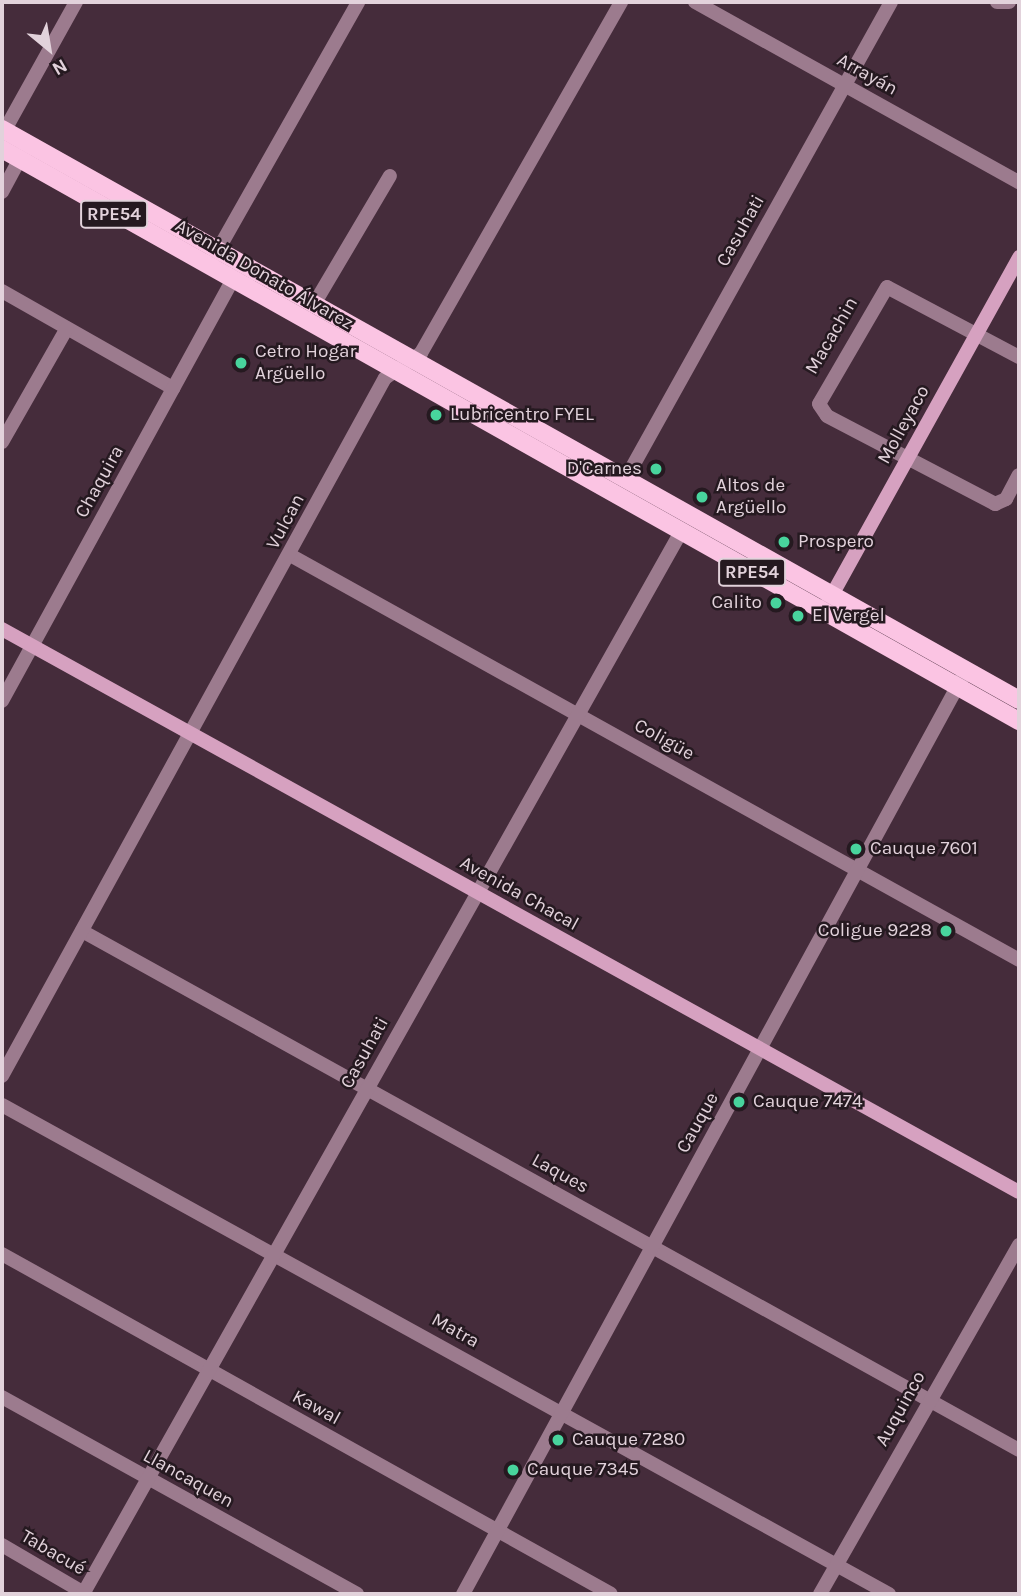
<!DOCTYPE html>
<html>
<head>
<meta charset="utf-8">
<style>
	body { margin:0 }
	#map { position:relative; width:1021px; height:1596px; overflow:hidden; background:#452c3b; font-family:Karla,sans-serif }
	div>[style] { position:absolute }
	[style*='--x'] { left:calc(var(--x)*1px); top:calc(var(--y)*1px); width:calc(var(--w)*1px); rotate:calc(var(--a)*1deg) }
	.minor>* { height:14px; margin:-7px; padding:0 7px; transform-origin:7px; border-radius:7px; background:#9c7b8e }
	.secondary>* { height:14px; margin:-7px; padding:0 7px; transform-origin:7px; border-radius:7px; background:#d6a1c0 }
	.primary>* { height:18px; margin:-9px; padding:0 9px; transform-origin:9px; border-radius:9px; background:#fbc4e3 }
	.dots>* { width:19px; height:19px; translate:-50% -50%; box-sizing:border-box; border:4px solid #251920; border-radius:50% }
	span { translate:-50% -50%; white-space:nowrap; text-align:center; line-height:1.15; -webkit-text-stroke:5px #251920; paint-order:stroke }
	.shield-label span { padding:2px 5px; background:#251920; border:2px solid; border-radius:5px; -webkit-text-stroke-width:0 }
	.shield-label { font-size:18px; color:#e2d2db; font-weight:700 }
	.street-label { font-size:19px; color:#e2d2db }
	.poi-label { font-size:19px; color:#e2d2db }
	.left { translate:0 -50%; text-align:left }
	.right { translate:-100% -50%; text-align:right }
	.frame { position:absolute; inset:0; border:4px solid #e2d2db; pointer-events:none }
	.north { position:absolute; left:14px; top:14px; width:70px; height:70px; -webkit-text-stroke:5px #251920; paint-order:stroke; rotate:150deg; font-size:19px; font-weight:700; line-height:28px; text-align:center; color:#e2d2db }
	.north::after { content:''; display:block; margin:auto; width:24px; height:32px; background:#e2d2db; clip-path:polygon(50% 0,100% 100%,50% 72%,0 100%) }
</style>
</head>
<body>
<div id="map">
	<div class="minor">
		<i style="--x:695;--y:2;--w:371;--a:29.1"></i>
		<i style="--x:997;--y:2;--w:12;--a:0"></i>
		<i style="--x:2;--y:135;--w:152;--a:-60.9"></i>
		<i style="--x:2;--y:192;--w:47;--a:-61.8"></i>
		<i style="--x:214;--y:257;--w:293;--a:-60.5"></i>
		<i style="--x:2;--y:291;--w:197;--a:29.6"></i>
		<i style="--x:313;--y:306;--w:151;--a:-59.4"></i>
		<i style="--x:1019;--y:357;--w:149;--a:-152.1"></i>
		<i style="--x:887;--y:287;--w:135;--a:120.2"></i>
		<i style="--x:819;--y:404;--w:14;--a:56"></i>
		<i style="--x:827;--y:416;--w:190;--a:27.6"></i>
		<i style="--x:995;--y:504;--w:12;--a:-24"></i>
		<i style="--x:1006;--y:499;--w:27;--a:-62"></i>
		<i style="--x:2;--y:442;--w:131;--a:-60.3"></i>
		<i style="--x:625;--y:480;--w:547;--a:-60.9"></i>
		<i style="--x:290;--y:555;--w:834;--a:29.05"></i>
		<i style="--x:2;--y:701;--w:479;--a:-61.3"></i>
		<i style="--x:82;--y:931;--w:1071;--a:28.98"></i>
		<i style="--x:2;--y:1076;--w:796;--a:-61.25"></i>
		<i style="--x:385;--y:378;--w:44;--a:-34.8"></i>
		<i style="--x:421;--y:353;--w:404;--a:-60.3"></i>
		<i style="--x:2;--y:1105;--w:1013;--a:28.87"></i>
		<i style="--x:2;--y:1254;--w:697;--a:29.17"></i>
		<i style="--x:2;--y:1397;--w:406;--a:29"></i>
		<i style="--x:2;--y:1545;--w:97;--a:30.3"></i>
		<i style="--x:83;--y:1594;--w:1219;--a:-60.62"></i>
		<i style="--x:463;--y:1594;--w:1043;--a:-61.42"></i>
		<i style="--x:820;--y:1594;--w:402;--a:-60.3"></i>
	</div>
	<div class="secondary">
		<i style="--x:827;--y:604;--w:397;--a:-61"></i>
		<i style="--x:2;--y:629;--w:1162;--a:28.97"></i>
	</div>
	<div class="primary">
		<i style="--x:2;--y:129;--w:1166;--a:29.31"></i>
		<i style="--x:2;--y:149;--w:1167;--a:29.36"></i>
	</div>
	<div class="dots">
		<i style="left:241px;top:363px;background:#48d49d"></i>
		<i style="left:436px;top:415px;background:#48d49d"></i>
		<i style="left:656px;top:469px;background:#48d49d"></i>
		<i style="left:702px;top:497px;background:#48d49d"></i>
		<i style="left:784px;top:542px;background:#48d49d"></i>
		<i style="left:776px;top:603px;background:#48d49d"></i>
		<i style="left:798px;top:616px;background:#48d49d"></i>
		<i style="left:856px;top:849px;background:#48d49d"></i>
		<i style="left:946px;top:931px;background:#48d49d"></i>
		<i style="left:739px;top:1102px;background:#48d49d"></i>
		<i style="left:558px;top:1440px;background:#48d49d"></i>
		<i style="left:513px;top:1470px;background:#48d49d"></i>
	</div>
	<div class="shield-label">
		<span style="left:114px;top:214px">RPE54</span>
		<span style="left:752px;top:572px">RPE54</span>
	</div>
	<div class="street-label">
		<span style="left:867px;top:75px;rotate:29deg">Arrayán</span>
		<span style="left:741px;top:231px;rotate:-61deg">Casuhati</span>
		<span style="left:264px;top:275px;rotate:30deg">Avenida Donato Álvarez</span>
		<span style="left:832px;top:336px;rotate:-60deg">Macachin</span>
		<span style="left:904px;top:425px;rotate:-61deg">Molleyaco</span>
		<span style="left:100px;top:482px;rotate:-61deg">Chaquira</span>
		<span style="left:286px;top:522px;rotate:-62deg">Vulcan</span>
		<span style="left:664px;top:740px;rotate:29deg">Coligüe</span>
		<span style="left:519px;top:894px;rotate:29deg">Avenida Chacal</span>
		<span style="left:365px;top:1053px;rotate:-61deg">Casuhati</span>
		<span style="left:698px;top:1123px;rotate:-61deg">Cauque</span>
		<span style="left:560px;top:1174px;rotate:29deg">Laques</span>
		<span style="left:455px;top:1331px;rotate:29deg">Matra</span>
		<span style="left:316px;top:1408px;rotate:29deg">Kawal</span>
		<span style="left:901px;top:1409px;rotate:-61deg">Auquinco</span>
		<span style="left:188px;top:1479px;rotate:29deg">Llancaquen</span>
		<span style="left:53px;top:1553px;rotate:30deg">Tabacué</span>
	</div>
	<div class="poi-label">
		<span class="left" style="left:255px;top:363px">Cetro Hogar<br>Argüello</span>
		<span class="left" style="left:450px;top:415px">Lubricentro FYEL</span>
		<span class="right" style="left:642px;top:469px">D'Carnes</span>
		<span class="left" style="left:716px;top:497px">Altos de<br>Argüello</span>
		<span class="left" style="left:798px;top:542px">Prospero</span>
		<span class="right" style="left:762px;top:603px">Calito</span>
		<span class="left" style="left:812px;top:616px">El Vergel</span>
		<span class="left" style="left:870px;top:849px">Cauque 7601</span>
		<span class="right" style="left:932px;top:931px">Coligue 9228</span>
		<span class="left" style="left:753px;top:1102px">Cauque 7474</span>
		<span class="left" style="left:572px;top:1440px">Cauque 7280</span>
		<span class="left" style="left:527px;top:1470px">Cauque 7345</span>
	</div>
	<div class="frame"></div>
	<div class="north">N</div>
</div>
</body>
</html>
